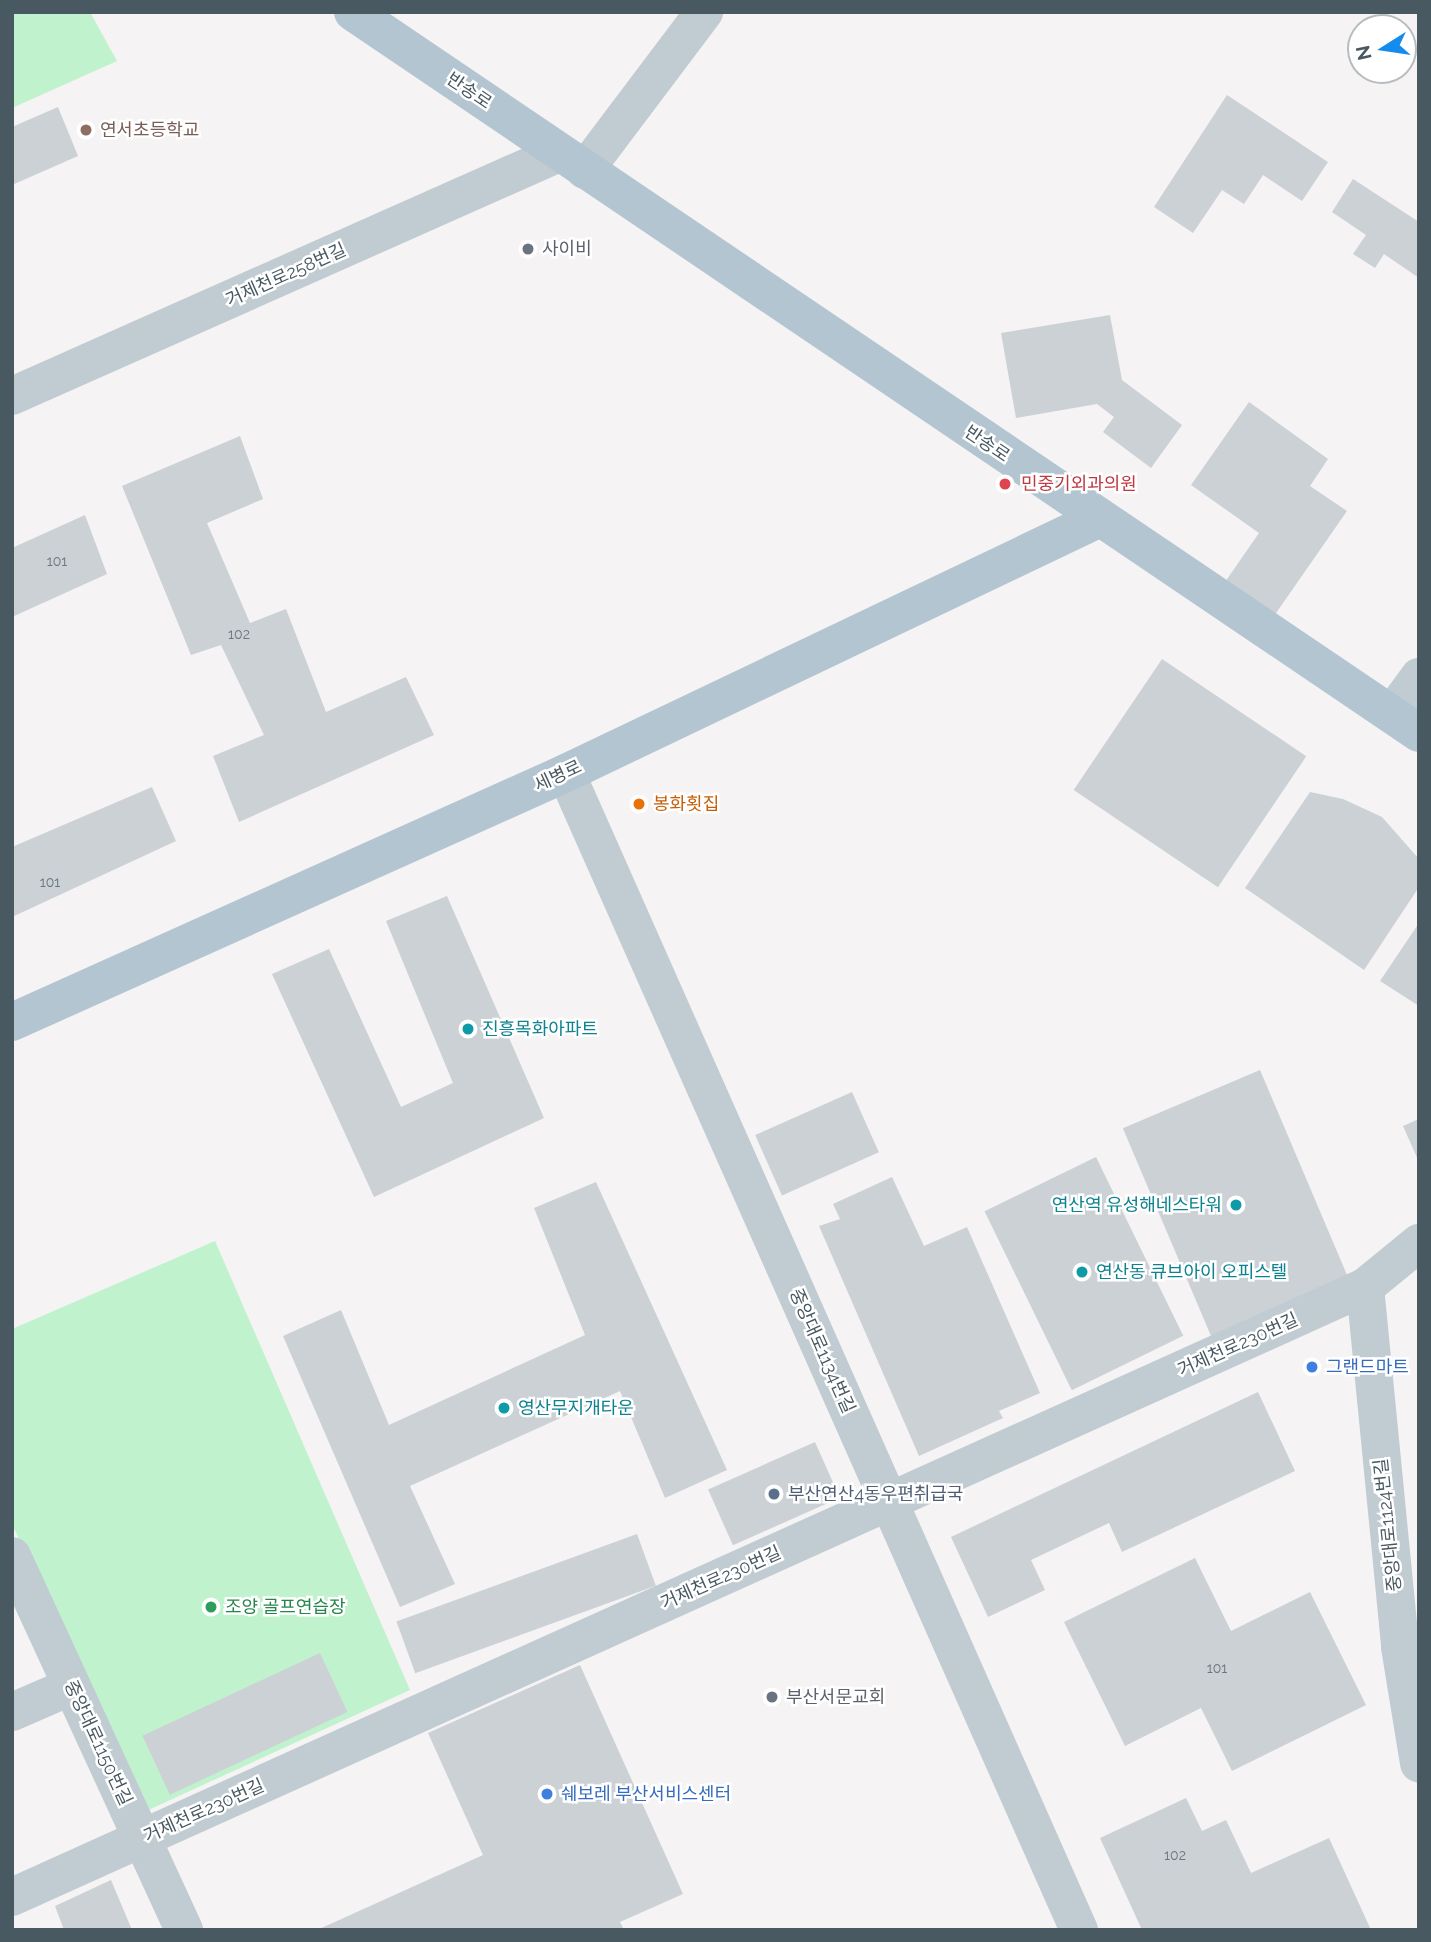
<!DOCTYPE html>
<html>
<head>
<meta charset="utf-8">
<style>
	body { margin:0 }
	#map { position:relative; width:1431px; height:1942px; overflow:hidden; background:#f5f3f3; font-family:Raleway,"Noto Sans KR",sans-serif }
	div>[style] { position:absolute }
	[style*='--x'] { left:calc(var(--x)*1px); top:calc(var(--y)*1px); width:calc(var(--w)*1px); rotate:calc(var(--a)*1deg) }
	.green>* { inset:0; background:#c1f2ce }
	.building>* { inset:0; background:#ccd1d5; transform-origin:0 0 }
	.minor>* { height:38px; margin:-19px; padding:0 19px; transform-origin:19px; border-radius:19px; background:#c0ccd2 }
	.major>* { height:38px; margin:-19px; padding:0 19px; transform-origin:19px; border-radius:19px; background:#b2c5d1 }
	.dots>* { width:19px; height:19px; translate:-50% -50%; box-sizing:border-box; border:4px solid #fff; border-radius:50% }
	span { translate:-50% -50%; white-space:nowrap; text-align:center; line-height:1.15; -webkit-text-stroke:5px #fff; paint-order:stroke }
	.number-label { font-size:14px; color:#6a777e }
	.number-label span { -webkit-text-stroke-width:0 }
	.street-label { font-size:18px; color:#495961 }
	.education-label { font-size:18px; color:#785e54 }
	.left { translate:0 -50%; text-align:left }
	.worship-label { font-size:18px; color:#5b616d }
	.health-label { font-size:18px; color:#be3a42 }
	.food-label { font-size:18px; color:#c56008 }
	.culture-label { font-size:18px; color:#0d838f }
	.right { translate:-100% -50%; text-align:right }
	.shop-label { font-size:18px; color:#366cbe }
	.service-label { font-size:18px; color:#4e5e75 }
	.leisure-label { font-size:18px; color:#27864d }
	.frame { position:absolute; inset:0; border:14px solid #495961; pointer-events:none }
	.north { position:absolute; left:1347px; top:14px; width:70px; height:70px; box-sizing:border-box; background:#fff; border:2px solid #b6bdc0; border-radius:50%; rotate:258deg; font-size:19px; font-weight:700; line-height:28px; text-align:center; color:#495961 }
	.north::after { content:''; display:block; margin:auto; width:24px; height:32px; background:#148ced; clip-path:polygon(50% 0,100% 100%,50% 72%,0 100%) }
</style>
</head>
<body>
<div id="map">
	<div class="green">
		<i style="clip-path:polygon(12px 12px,90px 12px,117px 61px,12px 108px)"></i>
		<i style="clip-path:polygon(215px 1241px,410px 1690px,144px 1812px,12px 1524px,12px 1329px)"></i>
	</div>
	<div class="building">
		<i style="clip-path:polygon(1227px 95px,1328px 162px,1302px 201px,1263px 175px,1244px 204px,1222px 190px,1193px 233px,1154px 207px)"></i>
		<i style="clip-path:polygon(58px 107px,78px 156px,12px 185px,12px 127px)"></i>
		<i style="clip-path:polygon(1353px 179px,1419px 222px,1419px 278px,1384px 254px,1375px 268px,1353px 254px,1366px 235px,1332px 212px)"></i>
		<i style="clip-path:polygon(1110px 315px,1122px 380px,1182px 425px,1151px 468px,1103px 432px,1114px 417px,1097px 404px,1016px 418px,1001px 333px)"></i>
		<i style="clip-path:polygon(1249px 402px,1328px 459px,1310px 486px,1347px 511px,1274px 616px,1225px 582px,1259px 533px,1191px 485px)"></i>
		<i style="clip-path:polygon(240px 436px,263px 499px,207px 523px,250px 623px,286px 609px,326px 712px,406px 677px,434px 735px,239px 822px,213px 756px,264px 735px,221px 645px,191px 655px,122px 486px)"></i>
		<i style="clip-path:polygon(85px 515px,107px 574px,12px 617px,12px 548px)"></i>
		<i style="left:1162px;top:659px;width:174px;height:158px;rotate:34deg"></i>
		<i style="clip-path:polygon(152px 787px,176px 841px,12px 917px,12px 847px)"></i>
		<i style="clip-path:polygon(1310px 792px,1343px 799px,1382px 817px,1419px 859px,1419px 887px,1364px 970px,1245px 888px)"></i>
		<i style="clip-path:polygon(447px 896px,544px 1118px,374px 1197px,272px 974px,329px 949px,401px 1107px,453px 1083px,386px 921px)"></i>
		<i style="clip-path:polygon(1419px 923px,1419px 1006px,1380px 981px)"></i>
		<i style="left:1260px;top:1070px;width:227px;height:149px;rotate:67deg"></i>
		<i style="left:852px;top:1092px;width:66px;height:106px;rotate:66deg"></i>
		<i style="clip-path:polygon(1419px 1119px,1419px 1162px,1403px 1126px)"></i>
		<i style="left:1096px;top:1157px;width:199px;height:124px;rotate:64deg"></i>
		<i style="clip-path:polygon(892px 1177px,924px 1246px,967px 1227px,1040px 1393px,999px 1411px,1003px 1418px,919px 1456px,819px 1226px,840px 1219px,833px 1204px)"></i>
		<i style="clip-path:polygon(596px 1182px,727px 1470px,665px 1498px,620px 1391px,410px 1486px,455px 1584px,400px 1607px,283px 1336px,341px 1310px,389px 1425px,585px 1335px,534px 1208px)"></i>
		<i style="clip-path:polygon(1258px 1392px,1295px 1471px,1122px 1552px,1109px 1523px,1031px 1560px,1045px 1590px,988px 1617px,951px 1537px)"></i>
		<i style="left:815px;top:1442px;width:61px;height:117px;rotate:66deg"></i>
		<i style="left:637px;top:1534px;width:55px;height:256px;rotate:70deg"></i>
		<i style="clip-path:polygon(1195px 1558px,1231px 1631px,1310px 1592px,1366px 1705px,1232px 1771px,1201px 1708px,1125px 1746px,1064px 1622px)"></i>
		<i style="left:320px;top:1653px;width:65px;height:196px;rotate:65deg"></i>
		<i style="clip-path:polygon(580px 1665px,683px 1894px,620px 1922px,624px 1930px,317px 1930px,483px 1855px,428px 1733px)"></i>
		<i style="clip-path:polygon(1186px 1798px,1202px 1831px,1226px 1820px,1251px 1873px,1329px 1838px,1371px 1930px,1142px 1930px,1100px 1838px)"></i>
		<i style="clip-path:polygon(111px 1880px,132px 1930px,64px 1930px,55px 1906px)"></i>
	</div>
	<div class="minor">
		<i style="--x:585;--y:170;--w:198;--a:-53"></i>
		<i style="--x:12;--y:396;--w:599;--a:-23.95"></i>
		<i style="--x:1392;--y:714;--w:46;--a:-53.9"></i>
		<i style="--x:566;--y:773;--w:1266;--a:66.09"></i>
		<i style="--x:1365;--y:1287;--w:362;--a:84.4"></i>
		<i style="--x:1400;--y:1647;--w:118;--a:80.7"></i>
		<i style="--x:12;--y:1556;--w:412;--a:65.3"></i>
		<i style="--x:12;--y:1712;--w:65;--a:-23.4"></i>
		<i style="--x:12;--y:1897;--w:1484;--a:-24.27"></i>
		<i style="--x:1365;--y:1287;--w:70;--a:-39.2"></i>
	</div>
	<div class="major">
		<i style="--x:353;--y:12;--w:1287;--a:34.07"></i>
		<i style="--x:12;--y:1022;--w:607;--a:-24.2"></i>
		<i style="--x:566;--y:773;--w:590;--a:-25.52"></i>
	</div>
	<div class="dots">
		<i style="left:86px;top:130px;background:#8d6e63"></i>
		<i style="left:528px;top:249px;background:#6b7280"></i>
		<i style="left:1005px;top:484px;background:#e0444e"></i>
		<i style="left:639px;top:804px;background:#e8710a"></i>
		<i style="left:468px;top:1029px;background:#0f9aa8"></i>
		<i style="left:1236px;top:1205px;background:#0f9aa8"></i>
		<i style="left:1082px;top:1272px;background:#0f9aa8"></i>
		<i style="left:1312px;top:1367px;background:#3f7fe0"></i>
		<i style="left:504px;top:1408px;background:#0f9aa8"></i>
		<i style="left:774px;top:1494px;background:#5c6f8a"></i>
		<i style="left:211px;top:1607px;background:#2e9e5b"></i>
		<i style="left:772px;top:1697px;background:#6b7280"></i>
		<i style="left:547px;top:1794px;background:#3f7fe0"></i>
	</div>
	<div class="number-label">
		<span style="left:57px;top:561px">101</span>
		<span style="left:239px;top:634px">102</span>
		<span style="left:50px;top:882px">101</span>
		<span style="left:1217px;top:1668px">101</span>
		<span style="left:1175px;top:1855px">102</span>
	</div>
	<div class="street-label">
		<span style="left:469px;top:91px;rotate:34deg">반송로</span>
		<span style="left:286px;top:275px;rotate:-24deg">거제천로258번길</span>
		<span style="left:987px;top:444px;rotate:34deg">반송로</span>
		<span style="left:558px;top:776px;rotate:-25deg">세병로</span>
		<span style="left:1238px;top:1345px;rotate:-24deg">거제천로230번길</span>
		<span style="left:822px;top:1351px;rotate:66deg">중앙대로1134번길</span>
		<span style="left:1388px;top:1525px;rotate:-96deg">중앙대로1124번길</span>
		<span style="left:721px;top:1578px;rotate:-24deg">거제천로230번길</span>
		<span style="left:98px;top:1743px;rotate:65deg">중앙대로1150번길</span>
		<span style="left:204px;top:1811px;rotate:-24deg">거제천로230번길</span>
	</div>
	<div class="education-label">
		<span class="left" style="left:100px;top:130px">연서초등학교</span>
	</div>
	<div class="worship-label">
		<span class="left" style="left:542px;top:249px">사이비</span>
		<span class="left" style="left:786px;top:1697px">부산서문교회</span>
	</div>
	<div class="health-label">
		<span class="left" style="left:1021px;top:484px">민중기외과의원</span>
	</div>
	<div class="food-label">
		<span class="left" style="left:653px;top:804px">봉화횟집</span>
	</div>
	<div class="culture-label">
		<span class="left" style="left:482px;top:1029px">진흥목화아파트</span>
		<span class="right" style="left:1222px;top:1205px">연산역 유성해네스타워</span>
		<span class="left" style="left:1096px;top:1272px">연산동 큐브아이 오피스텔</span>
		<span class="left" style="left:518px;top:1408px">영산무지개타운</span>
	</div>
	<div class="shop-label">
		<span class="left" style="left:1326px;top:1367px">그랜드마트</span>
		<span class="left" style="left:561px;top:1794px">쉐보레 부산서비스센터</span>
	</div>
	<div class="service-label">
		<span class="left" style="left:788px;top:1494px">부산연산4동우편취급국</span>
	</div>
	<div class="leisure-label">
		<span class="left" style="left:225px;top:1607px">조양 골프연습장</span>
	</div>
	<div class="frame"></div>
	<div class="north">N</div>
</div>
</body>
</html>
